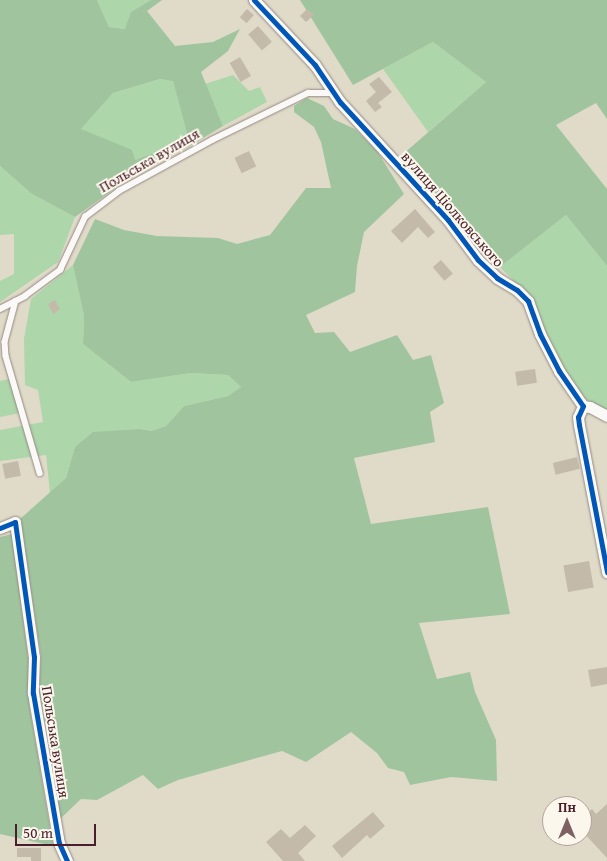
<!DOCTYPE html>
<html>
<head>
<meta charset="utf-8">
<style>
	body { margin:0 }
	#map { position:relative; width:607px; height:861px; overflow:hidden; background:#e0dac8; font-family:"Gentium Book Plus",serif }
	div>[style] { position:absolute }
	[style*='--x'] { left:calc(var(--x)*1px); top:calc(var(--y)*1px); width:calc(var(--w)*1px); rotate:calc(var(--a)*1deg) }
	.green>* { inset:0; background:#add6aa }
	.forest>* { inset:0; background:#a0c59e }
	.building>* { inset:0; background:#c3baaa; transform-origin:0 0 }
	.roads { filter:drop-shadow(0 0 1px #948a83) drop-shadow(0 0 1px #948a83) }
	.service>* { height:5.5px; margin:-2.75px; padding:0 2.75px; transform-origin:2.75px; border-radius:2.75px; background:#faf9f7 }
	.minor>* { height:11px; margin:-5.5px; padding:0 5.5px; transform-origin:5.5px; border-radius:5.5px; background:#faf9f7 }
	.cycleway>* { height:5px; margin:-2.5px; padding:0 2.5px; transform-origin:2.5px; border-radius:2.5px; background:#0057b8 }
	span { translate:-50% -50%; white-space:nowrap; text-align:center; line-height:1.15; -webkit-text-stroke:4px #fbf7ec; paint-order:stroke }
	.street-label { font-size:15px; color:#4a1f2b }
	.north { position:absolute; left:542px; top:796px; width:50px; height:50px; box-sizing:border-box; background:#fbf7ec; border:1px solid #b4a19f; border-radius:50%; rotate:0deg; font-size:14px; font-weight:700; line-height:20px; text-align:center; color:#4a1f2b }
	.north::after { content:''; display:block; margin:auto; width:18px; height:22px; background:#7e6062; clip-path:polygon(50% 0,100% 100%,50% 72%,0 100%) }
	.scale { position:absolute; left:15px; top:824px; width:81px; height:22px; box-sizing:border-box; border:2px solid #4a1f2b; border-top:0; padding-left:6px; font-size:15px; line-height:18px; white-space:nowrap; color:#4a1f2b; -webkit-text-stroke:4px #fbf7ec; paint-order:stroke }
</style>
</head>
<body>
<div id="map">
	<div class="green">
		<i style="clip-path:polygon(97px 0,151px 0,132px 12px,126px 29px,109px 27px)"></i>
		<i style="clip-path:polygon(433px 42px,486px 82px,428px 132px,383px 69px)"></i>
		<i style="clip-path:polygon(233px 75px,249px 91px,260px 87px,267px 102px,223px 126px,205px 84px)"></i>
		<i style="clip-path:polygon(160px 79px,173px 80px,190px 140px,135px 160px,81px 129px,113px 93px)"></i>
		<i style="clip-path:polygon(0 166px,32px 194px,75px 217px,58px 262px,0 302px,0 281px,14px 274px,14px 234px,0 235px)"></i>
		<i style="clip-path:polygon(566px 215px,607px 266px,607px 412px,584px 398px,557px 358px,531px 298px,500px 267px)"></i>
		<i style="clip-path:polygon(73px 265px,84px 316px,83px 344px,131px 382px,191px 373px,228px 375px,241px 387px,228px 396px,184px 406px,166px 426px,151px 431px,141px 429px,75px 447px,66px 478px,50px 493px,46px 455px,0 461px,0 430px,43px 422px,38px 390px,25px 385px,24px 339px,31px 299px)"></i>
		<i style="clip-path:polygon(9px 379px,20px 413px,0 417px,0 381px)"></i>
	</div>
	<div class="forest">
		<i style="clip-path:polygon(evenodd,0 0,97px 0,109px 27px,125px 29px,131px 12px,151px 0,162px 0,147px 11px,175px 46px,213px 42px,240px 29px,228px 51px,201px 72px,223px 126px,193px 144px,141px 170px,75px 217px,32px 194px,0 166px,0 0,160px 79px,173px 81px,189px 140px,135px 160px,132px 150px,81px 129px,113px 93px,160px 79px)"></i>
		<i style="clip-path:polygon(300px 0,607px 0,607px 119px,596px 103px,556px 125px,607px 189px,607px 266px,566px 215px,500px 267px,402px 155px,486px 82px,433px 42px,353px 85px)"></i>
		<i style="clip-path:polygon(307px 98px,324px 106px,333px 119px,355px 129px,377px 151px,404px 194px,364px 232px,357px 266px,355px 292px,306px 315px,315px 333px,334px 332px,350px 352px,397px 335px,413px 360px,431px 355px,444px 403px,430px 412px,435px 442px,354px 458px,371px 524px,488px 507px,510px 614px,419px 623px,437px 679px,470px 672px,475px 692px,496px 740px,497px 781px,451px 777px,410px 785px,404px 772px,388px 768px,377px 753px,351px 732px,306px 762px,282px 751px,178px 780px,158px 789px,143px 775px,97px 800px,81px 799px,60px 819px,54px 768px,39px 691px,41px 656px,20px 519px,66px 478px,75px 447px,93px 432px,141px 429px,151px 431px,166px 426px,184px 406px,228px 396px,241px 387px,228px 375px,191px 373px,131px 382px,83px 344px,84px 316px,73px 265px,95px 219px,124px 230px,157px 236px,218px 238px,237px 244px,270px 235px,306px 188px,331px 188px,321px 142px,314px 127px,294px 112px,294px 106px)"></i>
		<i style="clip-path:polygon(12px 534px,28px 658px,29px 704px,53px 846px,0 834px,0 537px)"></i>
	</div>
	<div class="building">
		<i style="left:247px;top:9px;width:9px;height:11px;rotate:41deg"></i>
		<i style="clip-path:polygon(307px 9px,314px 15px,306px 22px,300px 16px)"></i>
		<i style="left:258px;top:26px;width:21px;height:13px;rotate:49deg"></i>
		<i style="left:240px;top:57px;width:22px;height:12px;rotate:60deg"></i>
		<i style="clip-path:polygon(379px 77px,392px 92px,378px 103px,382px 107px,375px 112px,366px 101px,376px 92px,369px 84px)"></i>
		<i style="left:249px;top:151px;width:17px;height:16px;rotate:65deg"></i>
		<i style="clip-path:polygon(415px 209px,435px 232px,428px 238px,418px 227px,402px 243px,391px 231px)"></i>
		<i style="left:441px;top:260px;width:18px;height:11px;rotate:49deg"></i>
		<i style="clip-path:polygon(55px 300px,60px 309px,53px 314px,48px 304px)"></i>
		<i style="left:535px;top:369px;width:14px;height:20px;rotate:82deg"></i>
		<i style="left:577px;top:457px;width:12px;height:25px;rotate:76deg"></i>
		<i style="left:18px;top:461px;width:15px;height:16px;rotate:79deg"></i>
		<i style="left:589px;top:561px;width:27px;height:26px;rotate:80deg"></i>
		<i style="clip-path:polygon(607px 667px,607px 684px,591px 687px,588px 670px)"></i>
		<i style="clip-path:polygon(607px 804px,607px 858px,582px 831px,582px 818px,592px 809px,596px 814px)"></i>
		<i style="clip-path:polygon(373px 812px,385px 826px,370px 839px,367px 835px,342px 858px,332px 846px)"></i>
		<i style="clip-path:polygon(305px 825px,316px 836px,298px 853px,305px 861px,283px 861px,266px 842px,281px 829px,290px 838px)"></i>
		<i style="clip-path:polygon(17px 848px,41px 848px,41px 861px,31px 861px,31px 857px,17px 857px)"></i>
	</div>
	<div class="roads">
		<div class="service">
			<i style="--x:16;--y:301;--w:42;--a:105"></i>
			<i style="--x:5;--y:342;--w:14;--a:86"></i>
			<i style="--x:6;--y:356;--w:122;--a:73.8"></i>
			<i style="--x:0;--y:309;--w:28;--a:-27"></i>
			<i style="--x:25;--y:296;--w:44;--a:-36.6"></i>
			<i style="--x:60;--y:270;--w:59;--a:-64.7"></i>
			<i style="--x:85;--y:217;--w:43;--a:-37.4"></i>
			<i style="--x:119;--y:191;--w:106;--a:-28.7"></i>
			<i style="--x:212;--y:140;--w:107;--a:-26.1"></i>
			<i style="--x:308;--y:93;--w:25;--a:0"></i>
		</div>
		<div class="minor">
			<i style="--x:254;--y:0;--w:89;--a:46.8"></i>
			<i style="--x:315;--y:65;--w:45;--a:56"></i>
			<i style="--x:340;--y:102;--w:160;--a:47.5"></i>
			<i style="--x:448;--y:220;--w:50;--a:53.1"></i>
			<i style="--x:478;--y:260;--w:26;--a:43"></i>
			<i style="--x:497;--y:278;--w:23;--a:31"></i>
			<i style="--x:517;--y:290;--w:16;--a:45"></i>
			<i style="--x:528;--y:301;--w:35;--a:70"></i>
			<i style="--x:540;--y:334;--w:42;--a:62.8"></i>
			<i style="--x:559;--y:371;--w:42;--a:55.6"></i>
			<i style="--x:583;--y:406;--w:12;--a:114"></i>
			<i style="--x:578;--y:417;--w:8;--a:83"></i>
			<i style="--x:579;--y:425;--w:150;--a:79.2"></i>
			<i style="--x:583;--y:406;--w:7;--a:8"></i>
			<i style="--x:590;--y:407;--w:19;--a:28"></i>
			<i style="--x:0;--y:528;--w:16;--a:-22"></i>
			<i style="--x:15;--y:522;--w:136;--a:82"></i>
			<i style="--x:34;--y:657;--w:36;--a:92"></i>
			<i style="--x:33;--y:693;--w:152;--a:80.2"></i>
			<i style="--x:59;--y:843;--w:20;--a:66"></i>
		</div>
	</div>
	<div class="cycleway">
		<i style="--x:254;--y:0;--w:89;--a:46.8"></i>
		<i style="--x:315;--y:65;--w:45;--a:56"></i>
		<i style="--x:340;--y:102;--w:160;--a:47.5"></i>
		<i style="--x:448;--y:220;--w:50;--a:53.1"></i>
		<i style="--x:478;--y:260;--w:26;--a:43"></i>
		<i style="--x:497;--y:278;--w:23;--a:31"></i>
		<i style="--x:517;--y:290;--w:16;--a:45"></i>
		<i style="--x:528;--y:301;--w:35;--a:70"></i>
		<i style="--x:540;--y:334;--w:42;--a:62.8"></i>
		<i style="--x:559;--y:371;--w:42;--a:55.6"></i>
		<i style="--x:583;--y:406;--w:12;--a:114"></i>
		<i style="--x:578;--y:417;--w:8;--a:83"></i>
		<i style="--x:579;--y:425;--w:150;--a:79.2"></i>
		<i style="--x:0;--y:528;--w:16;--a:-22"></i>
		<i style="--x:15;--y:522;--w:136;--a:82"></i>
		<i style="--x:34;--y:657;--w:36;--a:92"></i>
		<i style="--x:33;--y:693;--w:152;--a:80.2"></i>
		<i style="--x:59;--y:843;--w:20;--a:66"></i>
	</div>
	<div class="street-label">
		<span style="left:149px;top:160px;rotate:-30deg">Польська вулиця</span>
		<span style="left:453px;top:209px;rotate:49deg">вулиця Ціолковського</span>
		<span style="left:56px;top:742px;rotate:81deg">Польська вулиця</span>
	</div>
	<div class="north">Пн</div>
	<div class="scale">50 m</div>
</div>
</body>
</html>
